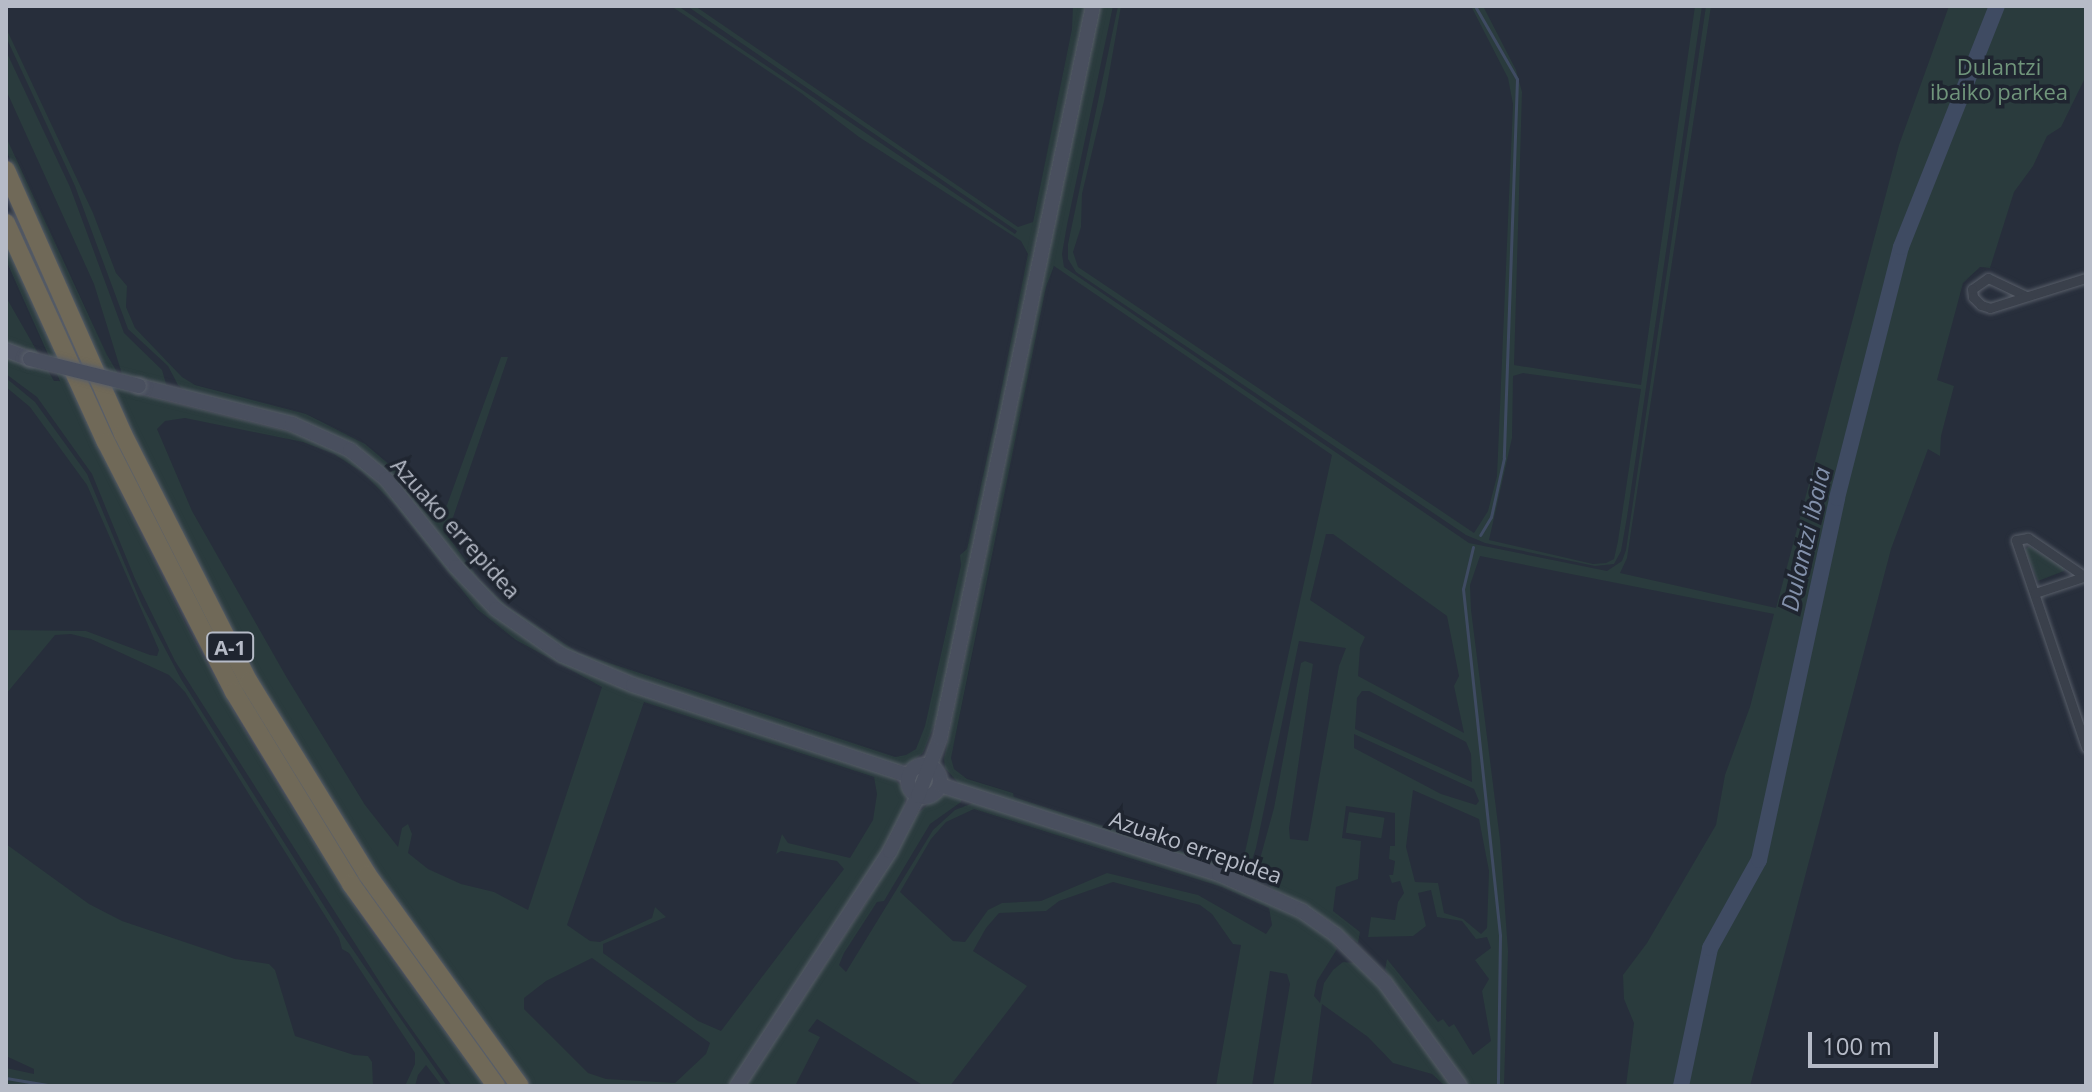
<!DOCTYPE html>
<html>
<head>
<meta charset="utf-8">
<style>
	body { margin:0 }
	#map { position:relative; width:2092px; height:1092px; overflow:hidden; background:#272e3b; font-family:"Open Sans",sans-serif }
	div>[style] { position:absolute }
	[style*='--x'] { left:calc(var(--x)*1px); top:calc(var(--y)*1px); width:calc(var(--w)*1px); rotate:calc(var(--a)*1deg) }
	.green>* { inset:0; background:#2a3b3d; transform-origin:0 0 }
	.stream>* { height:3px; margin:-1.5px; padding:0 1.5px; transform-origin:1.5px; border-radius:1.5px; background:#3f4b62 }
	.river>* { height:16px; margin:-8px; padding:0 8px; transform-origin:8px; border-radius:8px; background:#3f4b62 }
	.roads { filter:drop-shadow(0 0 2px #585e69) drop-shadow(0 0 2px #585e69) }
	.street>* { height:9px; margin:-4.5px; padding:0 4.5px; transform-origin:4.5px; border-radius:4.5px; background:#3a404b }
	.secondary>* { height:14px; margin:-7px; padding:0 7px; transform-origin:7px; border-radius:7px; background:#494f5e }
	.secondary>.ring { margin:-7px; padding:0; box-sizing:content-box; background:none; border:14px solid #494f5e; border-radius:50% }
	.highway>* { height:18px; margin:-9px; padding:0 9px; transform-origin:9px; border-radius:9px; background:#706958 }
	.bridges { filter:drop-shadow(0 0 2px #585e69) drop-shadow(0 0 2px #585e69) }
	.secondary-bridge>* { height:14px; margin:-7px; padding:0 7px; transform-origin:7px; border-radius:7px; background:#494f5e }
	span { translate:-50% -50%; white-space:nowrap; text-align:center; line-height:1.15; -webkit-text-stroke:7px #1f2530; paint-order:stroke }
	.shield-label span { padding:2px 6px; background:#1f2530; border:2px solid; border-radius:6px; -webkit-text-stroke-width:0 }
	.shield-label { font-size:20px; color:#b6bbc7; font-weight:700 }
	.park-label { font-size:22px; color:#70957b }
	.street-label { font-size:22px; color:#b6bbc7 }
	.water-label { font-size:24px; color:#8290aa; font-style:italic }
	.frame { position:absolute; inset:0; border:8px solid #b6bbc7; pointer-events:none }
	.scale { position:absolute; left:1808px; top:1032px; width:130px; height:36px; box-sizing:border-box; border:4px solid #b6bbc7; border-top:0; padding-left:10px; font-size:24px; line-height:28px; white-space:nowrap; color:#b6bbc7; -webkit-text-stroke:6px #1f2530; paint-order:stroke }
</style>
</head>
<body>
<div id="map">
	<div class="green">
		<i style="clip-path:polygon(671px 6px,678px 6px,1015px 234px,1017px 231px,687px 6px,695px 6px,1018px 227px,1033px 222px,1072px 29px,1073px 6px,1086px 6px,940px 711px,923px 753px,908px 764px,897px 765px,651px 684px,571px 653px,536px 633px,488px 593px,358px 448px,295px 418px,186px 391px,178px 385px,168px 366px,128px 329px,75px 186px,6px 37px,6px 28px,93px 213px,116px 273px,127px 286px,126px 307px,135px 328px,182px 377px,195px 385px,306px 414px,365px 444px,398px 472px,434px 517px,447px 505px,501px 357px,508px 357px,447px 535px,479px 579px,507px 606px,579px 653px,895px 757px,906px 755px,916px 749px,925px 726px,961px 565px,960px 555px,967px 549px,996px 416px,1028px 254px,1021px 241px,859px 137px,801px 93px)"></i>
		<i style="clip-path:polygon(evenodd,1100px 6px,1113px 6px,1067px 225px,1062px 254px,1064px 267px,1469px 543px,1607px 571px,1622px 561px,1626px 550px,1706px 6px,1711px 6px,1627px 558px,1620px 573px,1776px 608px,1899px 145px,1949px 6px,2086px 6px,2086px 76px,2061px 127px,2047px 136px,2033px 166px,2014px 192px,1990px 268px,1980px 267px,1963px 283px,1937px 380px,1954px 386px,1941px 436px,1940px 456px,1928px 449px,1891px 549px,1750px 1086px,1626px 1086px,1634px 1023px,1624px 999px,1623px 975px,1647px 943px,1716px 825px,1725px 775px,1750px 707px,1774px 614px,1480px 556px,1470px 585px,1471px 610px,1500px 840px,1508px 951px,1504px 1086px,1468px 1086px,1385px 970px,1387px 959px,1438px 1022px,1443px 1019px,1449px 1027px,1454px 1024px,1473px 1055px,1491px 1041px,1482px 991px,1489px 979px,1475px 960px,1491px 948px,1487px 937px,1476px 939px,1462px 921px,1437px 917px,1431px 890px,1418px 893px,1426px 926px,1413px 936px,1368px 937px,1371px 917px,1395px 920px,1398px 902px,1404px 893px,1400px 881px,1392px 883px,1389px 875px,1393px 875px,1395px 861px,1389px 859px,1390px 846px,1395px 846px,1395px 813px,1346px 806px,1342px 838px,1361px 841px,1358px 879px,1336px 887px,1333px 911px,1360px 932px,1358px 943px,1324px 917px,1271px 888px,1257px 870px,1274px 808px,1301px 663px,1305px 661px,1313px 664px,1289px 828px,1290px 839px,1308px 841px,1339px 666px,1346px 648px,1299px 641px,1256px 848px,1249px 869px,1243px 871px,1230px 873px,961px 786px,945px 768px,944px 759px,1100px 6px,1054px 266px,1332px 455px,1242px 866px,1229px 867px,1014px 797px,1013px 793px,967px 779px,954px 769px,951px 758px,1046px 287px,1054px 266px,1100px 6px,1326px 534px,1333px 534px,1447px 616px,1459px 676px,1454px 686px,1464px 733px,1358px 676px,1360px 648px,1365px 637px,1310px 600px,1326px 534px,1100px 6px,1362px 691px,1369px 691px,1466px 742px,1471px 754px,1472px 782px,1355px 729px,1357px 698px,1362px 691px,1100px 6px,1354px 734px,1474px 789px,1479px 801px,1476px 805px,1441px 794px,1354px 748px,1354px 734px,1100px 6px,1413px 790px,1479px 819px,1489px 871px,1487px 928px,1481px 934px,1463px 919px,1444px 913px,1438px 883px,1415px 882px,1406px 847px,1413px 790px)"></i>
		<i style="clip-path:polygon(evenodd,1118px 6px,1121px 6px,1105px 97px,1082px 194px,1081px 227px,1073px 252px,1078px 267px,1474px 533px,1488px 511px,1497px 476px,1513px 104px,1508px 78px,1471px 6px,1483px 6px,1516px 70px,1522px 92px,1514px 365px,1641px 385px,1695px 6px,1702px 6px,1627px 517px,1621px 551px,1614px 564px,1595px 566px,1485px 543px,1466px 535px,1076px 272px,1068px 259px,1068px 244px,1118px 6px,1523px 373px,1641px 389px,1618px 541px,1614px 559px,1606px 563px,1593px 564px,1489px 540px,1512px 438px,1513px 376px,1523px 373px)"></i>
		<i style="clip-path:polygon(6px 51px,70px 187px,124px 333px,162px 370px,167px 387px,122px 374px,94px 284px,6px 90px)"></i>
		<i style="clip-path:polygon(evenodd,6px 137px,107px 355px,129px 392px,322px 440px,371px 472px,463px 584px,489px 611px,559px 661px,641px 694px,892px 776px,900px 785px,906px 797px,903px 814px,867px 877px,729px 1086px,529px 1086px,518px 1072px,387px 890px,266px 695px,173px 520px,112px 389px,6px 150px,6px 137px,185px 418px,303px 442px,334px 454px,362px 472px,395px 505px,477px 609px,516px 640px,602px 687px,528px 910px,494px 892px,461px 884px,428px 869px,408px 853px,412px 834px,408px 824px,402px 828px,398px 847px,365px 805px,287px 678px,192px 511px,157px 429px,165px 421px,185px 418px,6px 137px,644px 702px,874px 777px,877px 794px,873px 820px,850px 858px,788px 843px,782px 834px,776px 854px,781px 851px,837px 861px,844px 869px,721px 1031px,698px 1021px,603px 953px,603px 944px,666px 917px,655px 907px,652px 918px,600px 942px,590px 941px,567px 925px,644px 702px,6px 137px,592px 958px,710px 1043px,706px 1054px,675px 1083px,606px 1079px,588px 1073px,524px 1009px,524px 998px,546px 981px,592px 958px)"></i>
		<i style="clip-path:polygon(6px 241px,128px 508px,189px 631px,254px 747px,366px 924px,485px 1086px,452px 1086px,391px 1000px,175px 661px,135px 579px,92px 474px,37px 397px,6px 374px,6px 357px,34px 366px,28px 350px,6px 344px,6px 297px,54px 381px,60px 381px,6px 260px)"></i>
		<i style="clip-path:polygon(6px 378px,35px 402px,87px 474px,142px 605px,181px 679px,338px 928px,447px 1086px,442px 1086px,426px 1065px,418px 1075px,415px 1086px,405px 1086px,415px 1064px,415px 1053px,349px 953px,342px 949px,339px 938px,185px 692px,169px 675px,91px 639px,71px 634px,55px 635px,6px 694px,6px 630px,86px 631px,150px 655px,157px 656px,159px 650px,87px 485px,30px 407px,6px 387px)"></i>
		<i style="clip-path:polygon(2029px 546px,2063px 567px,2064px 571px,2038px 581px,2025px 550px)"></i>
		<i style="clip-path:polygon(evenodd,946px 795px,961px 798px,961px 802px,930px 824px,884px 901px,877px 902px,844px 953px,839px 965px,846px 972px,933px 830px,955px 810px,973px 803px,1210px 877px,1305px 920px,1329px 937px,1337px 949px,1317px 981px,1314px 996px,1320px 1003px,1324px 983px,1333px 970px,1343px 962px,1356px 963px,1386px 994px,1453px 1086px,1445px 1086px,1432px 1074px,1393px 1063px,1368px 1037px,1322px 1004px,1311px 1086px,1273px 1086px,1290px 984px,1287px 974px,1270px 971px,1252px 1086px,1216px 1086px,1241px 945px,1233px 944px,1212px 914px,1200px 905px,1113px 882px,1059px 901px,1046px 911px,999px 913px,986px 928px,973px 951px,1027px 986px,950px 1086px,924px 1086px,817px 1019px,808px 1031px,820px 1037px,795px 1086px,745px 1086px,868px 900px,918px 813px,934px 799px,946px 795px,974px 809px,1222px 887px,1269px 908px,1272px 925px,1266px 934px,1198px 895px,1107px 873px,1041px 901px,1002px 903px,988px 910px,965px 942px,953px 941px,900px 892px,931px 839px,946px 822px,974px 809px)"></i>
		<i style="left:1349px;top:812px;width:36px;height:21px;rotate:9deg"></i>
		<i style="clip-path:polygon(6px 844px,89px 904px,122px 921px,235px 959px,269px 964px,275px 970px,295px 1036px,354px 1055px,368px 1056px,372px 1062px,373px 1086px,6px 1085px,6px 1068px,34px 1074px,34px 1069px,6px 1056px)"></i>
	</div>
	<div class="stream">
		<i style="--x:1475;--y:6;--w:84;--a:60.1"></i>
		<i style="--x:1517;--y:79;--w:379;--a:92"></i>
		<i style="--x:1504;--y:458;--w:60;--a:102.4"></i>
		<i style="--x:1491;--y:517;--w:21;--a:121"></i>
		<i style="--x:1473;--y:547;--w:43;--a:103.4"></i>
		<i style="--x:1463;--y:589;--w:348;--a:83.9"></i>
		<i style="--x:1500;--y:935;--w:151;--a:90.8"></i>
		<i style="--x:6;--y:1078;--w:48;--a:9.7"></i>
	</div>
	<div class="river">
		<i style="--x:1681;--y:1086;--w:141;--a:-78.1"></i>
		<i style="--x:1710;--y:948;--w:101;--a:-60.9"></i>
		<i style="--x:1759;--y:860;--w:370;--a:-77.8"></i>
		<i style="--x:1837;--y:498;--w:259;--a:-75.7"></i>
		<i style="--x:1901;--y:247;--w:259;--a:-68.3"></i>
	</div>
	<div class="roads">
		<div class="street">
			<i style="--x:2026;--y:296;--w:42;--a:-154.7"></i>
			<i style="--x:1988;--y:278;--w:19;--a:145"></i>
			<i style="--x:1972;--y:289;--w:8;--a:83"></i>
			<i style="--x:1973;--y:297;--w:11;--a:45"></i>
			<i style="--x:1981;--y:305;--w:9;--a:18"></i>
			<i style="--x:1990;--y:308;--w:101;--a:-17.4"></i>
			<i style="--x:2084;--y:576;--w:68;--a:-145.8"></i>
			<i style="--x:2028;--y:538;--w:12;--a:171"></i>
			<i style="--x:2016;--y:540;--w:219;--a:71.3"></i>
			<i style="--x:2035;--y:593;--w:54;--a:-18.4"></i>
		</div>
		<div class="secondary">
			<i style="--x:6;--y:350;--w:26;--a:21"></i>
			<i style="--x:139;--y:386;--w:158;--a:13.9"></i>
			<i style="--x:292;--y:424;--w:64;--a:24.1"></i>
			<i style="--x:350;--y:450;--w:46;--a:38.9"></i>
			<i style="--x:386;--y:479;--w:112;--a:51.5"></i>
			<i style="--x:456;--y:567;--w:58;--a:46.4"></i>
			<i style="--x:496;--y:609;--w:80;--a:34.9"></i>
			<i style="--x:562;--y:655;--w:77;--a:22.9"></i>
			<i style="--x:633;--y:685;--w:291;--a:18.2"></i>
			<i class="ring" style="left:908px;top:765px;width:18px;height:18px"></i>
			<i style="--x:940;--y:785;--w:293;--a:17.7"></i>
			<i style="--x:1219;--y:874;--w:91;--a:24"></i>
			<i style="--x:1302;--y:911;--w:42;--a:35.2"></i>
			<i style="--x:1336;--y:935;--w:69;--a:44.4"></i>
			<i style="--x:1385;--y:983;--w:127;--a:53.9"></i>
			<i style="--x:737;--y:1086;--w:280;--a:-56.9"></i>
			<i style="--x:890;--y:851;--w:62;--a:-63"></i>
			<i style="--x:918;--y:796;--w:62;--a:-69.2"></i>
			<i style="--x:940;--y:738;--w:748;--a:-78.19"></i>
		</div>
		<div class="highway">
			<i style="--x:6;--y:170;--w:289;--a:66.1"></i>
			<i style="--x:123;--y:434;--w:278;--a:63.1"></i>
			<i style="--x:249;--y:682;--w:225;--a:58.4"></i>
			<i style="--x:367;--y:874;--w:261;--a:54.2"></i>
			<i style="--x:6;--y:223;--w:241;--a:65.5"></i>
			<i style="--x:106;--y:442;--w:281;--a:62.9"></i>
			<i style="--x:234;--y:692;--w:225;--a:58.6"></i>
			<i style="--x:351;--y:884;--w:249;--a:54.3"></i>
		</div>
	</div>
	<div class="bridges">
		<div class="secondary-bridge">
			<i style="--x:30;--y:359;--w:112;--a:13.9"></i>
		</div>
	</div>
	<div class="shield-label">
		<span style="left:230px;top:647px">A-1</span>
	</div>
	<div class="park-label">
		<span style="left:1999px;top:79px">Dulantzi<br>ibaiko parkea</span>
	</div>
	<div class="street-label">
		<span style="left:456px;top:528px;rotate:48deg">Azuako errepidea</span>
		<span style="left:1196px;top:847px;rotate:19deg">Azuako errepidea</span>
	</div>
	<div class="water-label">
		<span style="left:1805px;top:539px;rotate:-77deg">Dulantzi ibaia</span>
	</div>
	<div class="frame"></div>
	<div class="scale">100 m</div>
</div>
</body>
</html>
